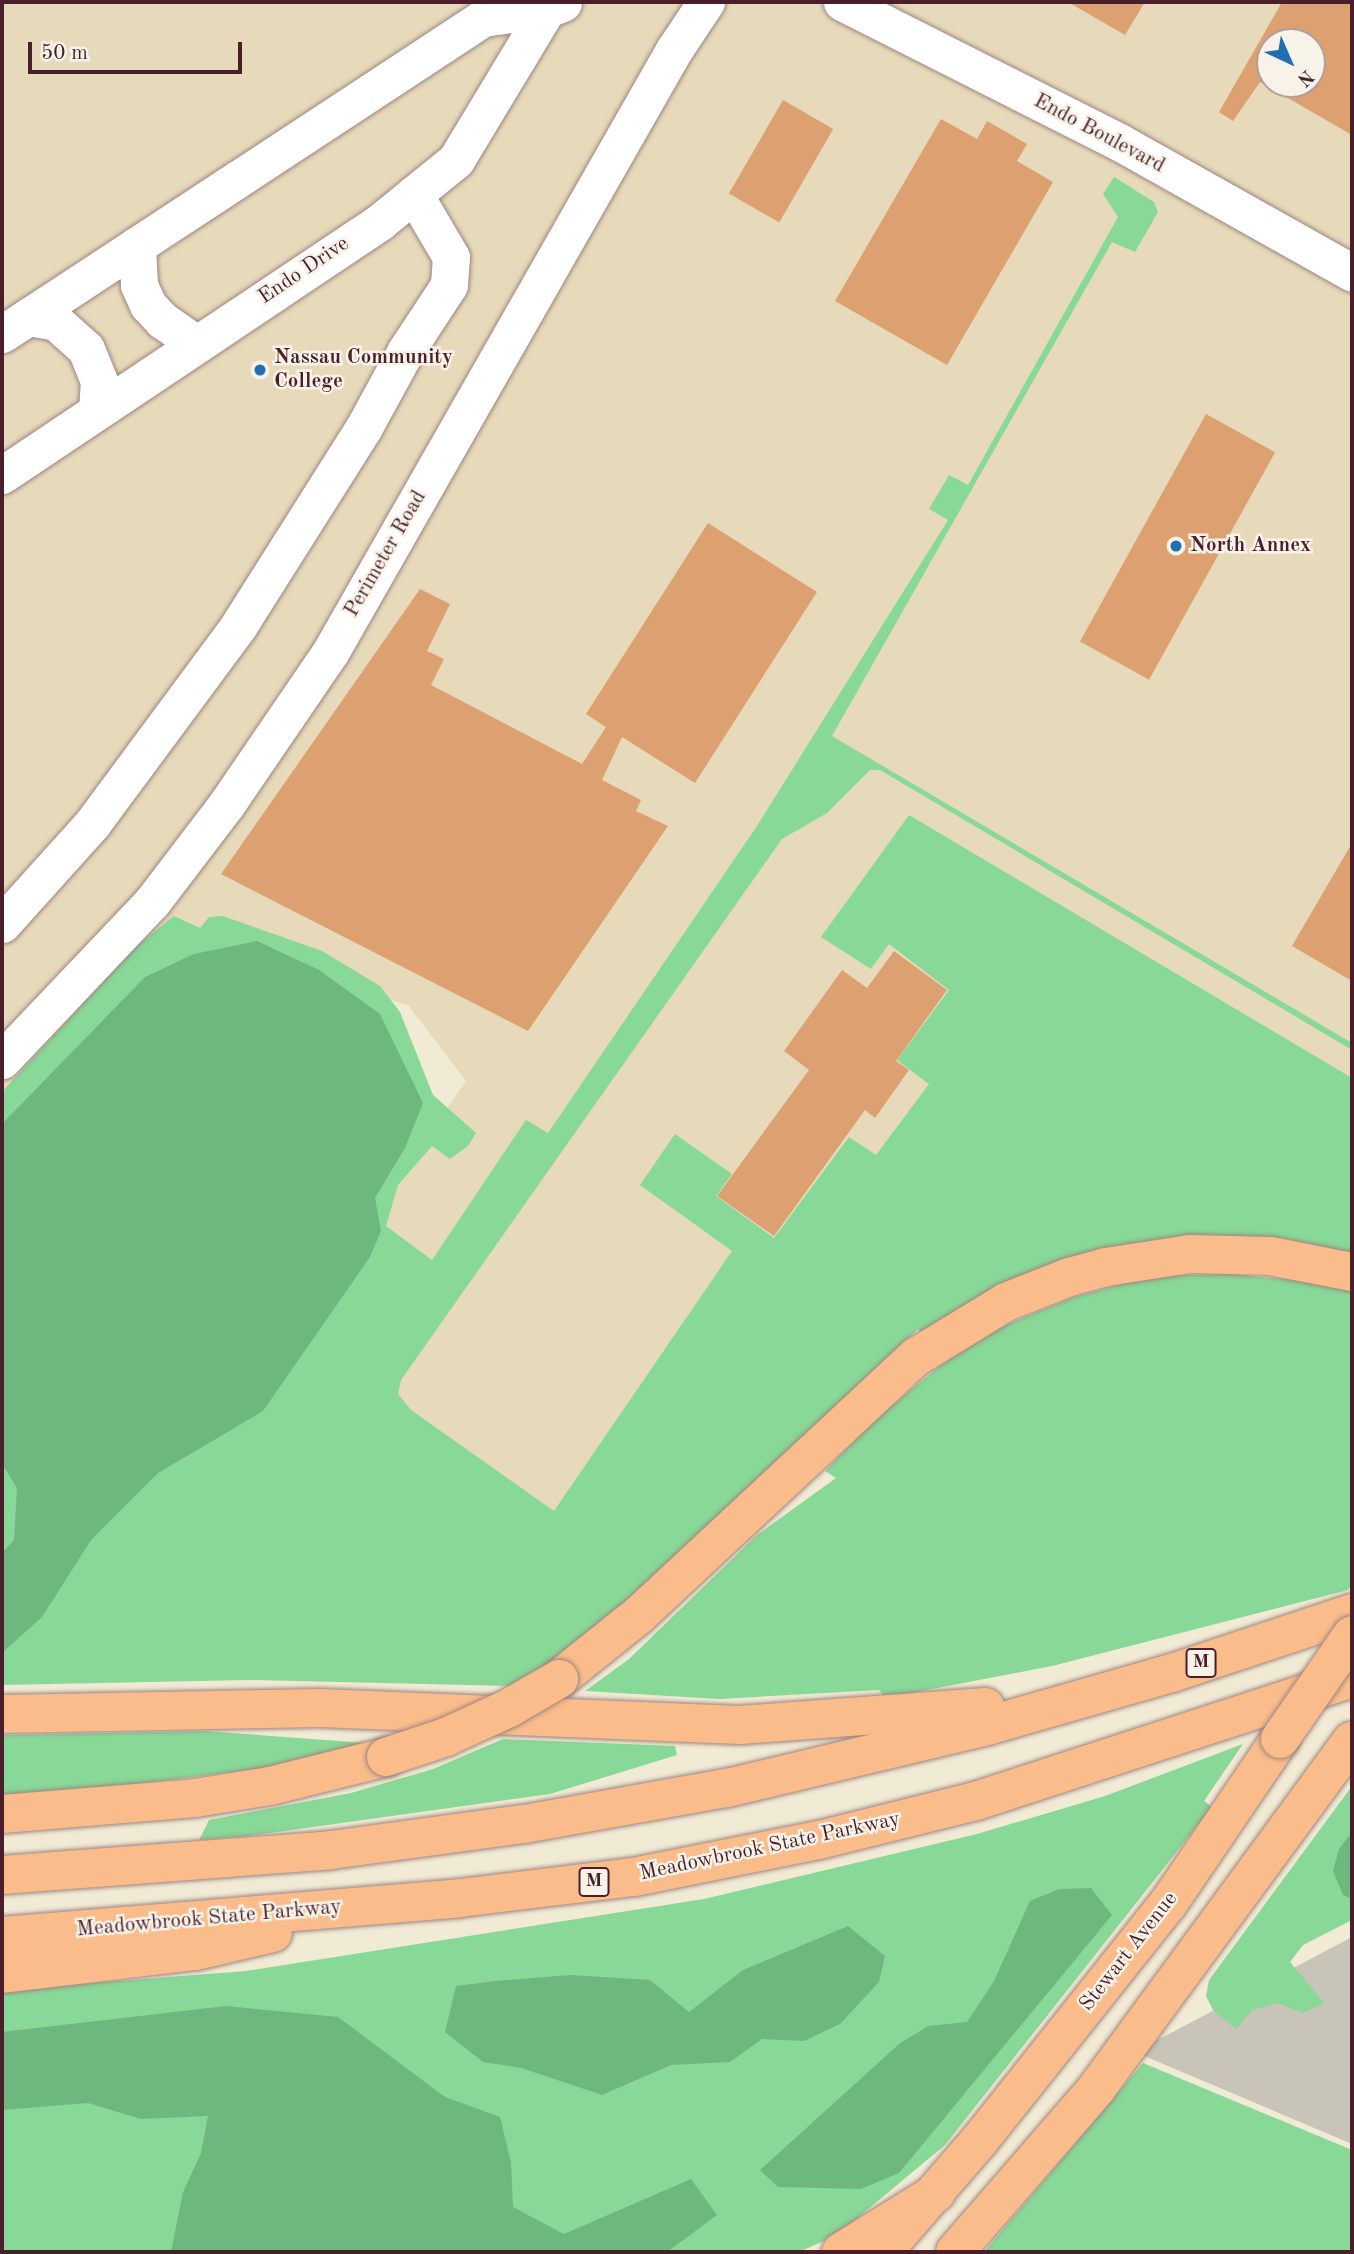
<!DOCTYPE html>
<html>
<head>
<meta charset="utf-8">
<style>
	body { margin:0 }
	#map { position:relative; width:1354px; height:2254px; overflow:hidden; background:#f1ead4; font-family:"Old Standard TT",serif }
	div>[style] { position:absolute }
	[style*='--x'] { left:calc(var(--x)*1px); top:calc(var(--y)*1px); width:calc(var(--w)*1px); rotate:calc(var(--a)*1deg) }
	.built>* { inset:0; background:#e7daba }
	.industrial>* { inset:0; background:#c8c4b8 }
	.green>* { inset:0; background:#88d897 }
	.forest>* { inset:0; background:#6eb880 }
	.building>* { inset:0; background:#dca071; transform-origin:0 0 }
	.roads { filter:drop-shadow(0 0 2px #9e8480) drop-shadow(0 0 2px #9e8480) }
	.minor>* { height:37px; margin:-18.5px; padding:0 18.5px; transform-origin:18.5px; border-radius:18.5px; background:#fff }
	.major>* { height:38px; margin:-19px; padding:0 19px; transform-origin:19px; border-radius:19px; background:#f9bc8a }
	.highway>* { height:38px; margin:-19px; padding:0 19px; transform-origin:19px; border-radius:19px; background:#f9bc8a }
	.bridges { filter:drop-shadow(0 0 2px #9e8480) drop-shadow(0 0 2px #9e8480) }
	.major-bridge>* { height:38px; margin:-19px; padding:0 19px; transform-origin:19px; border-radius:19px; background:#f9bc8a }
	.highway-bridge>* { height:38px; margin:-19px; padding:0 19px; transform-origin:19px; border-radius:19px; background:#f9bc8a }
	.dots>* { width:19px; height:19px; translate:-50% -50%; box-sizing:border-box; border:4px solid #f7f3e8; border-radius:50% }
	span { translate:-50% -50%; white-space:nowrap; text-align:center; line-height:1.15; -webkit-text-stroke:5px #f7f3e8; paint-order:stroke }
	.shield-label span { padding:2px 5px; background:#f7f3e8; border:2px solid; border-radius:5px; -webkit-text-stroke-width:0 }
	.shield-label { font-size:19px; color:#4a1f2b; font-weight:700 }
	.street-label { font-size:21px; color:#4a1f2b }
	.poi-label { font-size:21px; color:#4a1f2b; font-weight:700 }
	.left { translate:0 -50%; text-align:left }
	.frame { position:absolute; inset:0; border:4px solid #4a1f2b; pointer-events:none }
	.north { position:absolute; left:1256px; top:28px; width:70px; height:70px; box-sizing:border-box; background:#f7f3e8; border:2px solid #b29e9c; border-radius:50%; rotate:136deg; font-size:19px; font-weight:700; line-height:28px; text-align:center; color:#4a1f2b }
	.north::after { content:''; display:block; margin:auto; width:24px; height:32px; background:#1f6fb2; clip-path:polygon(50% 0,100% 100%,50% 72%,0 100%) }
	.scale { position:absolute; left:28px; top:42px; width:214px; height:32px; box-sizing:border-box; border:4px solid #4a1f2b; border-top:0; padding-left:9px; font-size:21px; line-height:24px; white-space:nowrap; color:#4a1f2b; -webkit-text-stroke:5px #f7f3e8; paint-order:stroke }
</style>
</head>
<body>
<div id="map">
	<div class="built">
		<i style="clip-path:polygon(evenodd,2px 2px,1352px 2px,1352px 1170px,1081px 1183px,524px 1642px,288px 1339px,466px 1081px,408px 1005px,165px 936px,2px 1110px,2px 2px,1270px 42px,1312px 42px,1312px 84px,1270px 84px,1270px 42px)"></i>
	</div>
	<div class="industrial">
		<i style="clip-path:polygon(1352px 1937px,1352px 2144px,1135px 2052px)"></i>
	</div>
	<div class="green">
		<i style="clip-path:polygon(1114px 177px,1154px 202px,1158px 212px,1135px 252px,1112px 242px,832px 736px,1352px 1043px,1352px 1050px,880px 770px,870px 770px,827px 813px,782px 839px,401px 1380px,398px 1394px,411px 1410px,554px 1511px,732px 1251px,640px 1185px,675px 1134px,732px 1174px,716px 1196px,774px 1238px,849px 1137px,876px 1155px,929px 1084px,897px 1060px,949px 990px,889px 944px,871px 969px,821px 937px,909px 815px,1352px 1078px,1352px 1253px,1282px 1238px,1192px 1241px,926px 1336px,918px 1329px,673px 1564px,567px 1653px,512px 1686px,249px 1680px,2px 1685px,2px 1092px,132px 950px,174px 916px,200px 928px,209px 917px,223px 916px,322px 951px,380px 986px,400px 1012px,433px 1095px,476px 1133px,468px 1146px,450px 1159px,432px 1146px,398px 1185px,386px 1226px,432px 1260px,526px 1120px,548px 1133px,757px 826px,948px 520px,929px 509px,949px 475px,968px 485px,1118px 217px,1103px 194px)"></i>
		<i style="clip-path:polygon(1229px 1274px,1326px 1283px,1352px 1290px,1352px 1584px,1348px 1590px,1052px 1666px,885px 1698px,879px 1690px,720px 1699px,585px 1691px,629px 1659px,757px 1535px,836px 1478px,825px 1471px,878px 1417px,947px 1360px,1001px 1327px,1074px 1297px,1152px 1276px)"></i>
		<i style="clip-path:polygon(204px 1731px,380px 1744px,296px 1764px,2px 1801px,2px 1735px)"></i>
		<i style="clip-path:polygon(503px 1739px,675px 1746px,677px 1755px,550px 1794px,248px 1836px,199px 1840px,209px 1820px,351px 1793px,433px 1769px)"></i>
		<i style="clip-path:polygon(1243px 1744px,1204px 1801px,1212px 1807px,945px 2145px,837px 2235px,799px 2252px,2px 2252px,2px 1990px,246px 1971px,704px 1899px,977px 1834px,1105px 1796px)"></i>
		<i style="clip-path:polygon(1352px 1786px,1352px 1920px,1303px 1945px,1290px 1962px,1324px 2003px,1303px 2013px,1278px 2003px,1252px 2010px,1236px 2029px,1213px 2010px,1206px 1996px,1209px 1980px)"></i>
		<i style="clip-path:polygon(1143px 2063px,1352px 2150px,1352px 2252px,984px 2252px)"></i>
	</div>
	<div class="forest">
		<i style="clip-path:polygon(257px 941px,319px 970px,380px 1014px,423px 1103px,405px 1148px,375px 1198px,381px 1231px,370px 1257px,263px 1411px,158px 1473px,91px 1540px,42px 1617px,2px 1653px,2px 1553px,14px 1540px,17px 1488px,2px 1464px,2px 1124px,145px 977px,194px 954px)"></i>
		<i style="clip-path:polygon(1352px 1832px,1352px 1899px,1343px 1895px,1333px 1871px,1339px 1849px)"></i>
		<i style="clip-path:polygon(1091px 1888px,1112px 1915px,899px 2173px,861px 2189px,778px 2187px,760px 2170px,899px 2044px,928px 2026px,967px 2022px,994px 1981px,1030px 1901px,1059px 1889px)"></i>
		<i style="clip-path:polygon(848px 1926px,885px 1956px,879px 1982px,840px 2024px,804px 2041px,762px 2039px,730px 2062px,671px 2065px,602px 2095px,521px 2068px,483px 2062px,445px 2032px,456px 1986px,495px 1981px,570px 1975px,650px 1980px,689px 2012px,743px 1970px)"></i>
		<i style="clip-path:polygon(226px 2006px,338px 2017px,445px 2097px,500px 2117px,511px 2162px,513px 2207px,564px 2234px,691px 2179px,717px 2215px,667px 2252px,171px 2252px,183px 2192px,201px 2153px,208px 2116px,141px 2119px,88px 2103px,2px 2110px,2px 2032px)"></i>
	</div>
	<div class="building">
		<i style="clip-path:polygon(1068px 2px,1145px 2px,1125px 35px)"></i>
		<i style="clip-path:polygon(evenodd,1282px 2px,1352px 2px,1352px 135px,1260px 82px,1233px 121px,1219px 112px,1282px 2px,1270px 42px,1312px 42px,1312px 84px,1270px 84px,1270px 42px)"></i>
		<i style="left:783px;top:100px;width:58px;height:108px;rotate:30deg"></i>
		<i style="clip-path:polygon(941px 119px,977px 139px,987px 121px,1027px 144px,1017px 161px,1053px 182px,947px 365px,835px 301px)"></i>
		<i style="left:1206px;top:414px;width:79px;height:260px;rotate:29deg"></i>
		<i style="clip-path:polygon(708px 523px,817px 592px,695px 783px,622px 737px,602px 780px,641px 800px,636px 811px,668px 826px,528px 1031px,221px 874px,420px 589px,450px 604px,427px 651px,444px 659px,431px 685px,582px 764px,606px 727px,586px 714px)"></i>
		<i style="clip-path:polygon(1352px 843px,1352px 981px,1292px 946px)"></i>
		<i style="clip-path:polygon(894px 951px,947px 990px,896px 1061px,909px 1070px,875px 1118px,865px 1110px,774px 1236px,717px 1196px,809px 1070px,784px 1051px,842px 970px,867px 988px)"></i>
	</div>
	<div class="roads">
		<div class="minor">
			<i style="--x:842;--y:2;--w:310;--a:26.8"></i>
			<i style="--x:1119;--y:142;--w:267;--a:29.3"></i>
			<i style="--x:137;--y:245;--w:40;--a:87.1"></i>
			<i style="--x:139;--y:285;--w:22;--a:66"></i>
			<i style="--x:148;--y:305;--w:21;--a:47"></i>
			<i style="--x:162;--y:320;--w:40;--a:34.9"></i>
			<i style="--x:28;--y:317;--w:28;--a:10"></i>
			<i style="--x:56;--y:322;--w:40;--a:42"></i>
			<i style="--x:86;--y:349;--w:35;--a:68"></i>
			<i style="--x:99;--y:381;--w:29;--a:94"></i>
			<i style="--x:2;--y:334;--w:576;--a:-33.3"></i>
			<i style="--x:483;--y:18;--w:65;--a:-8"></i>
			<i style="--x:547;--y:9;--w:17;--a:-21"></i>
			<i style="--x:2;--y:475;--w:456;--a:-33.8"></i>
			<i style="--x:381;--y:221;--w:97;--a:-39.1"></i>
			<i style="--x:456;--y:160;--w:176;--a:-58.9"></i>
			<i style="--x:2;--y:924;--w:135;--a:-48"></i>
			<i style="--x:92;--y:824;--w:247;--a:-53.5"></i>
			<i style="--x:239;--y:625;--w:232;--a:-57.7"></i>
			<i style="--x:363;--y:429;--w:88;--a:-61.4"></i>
			<i style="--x:405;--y:352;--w:80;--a:-56.7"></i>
			<i style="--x:449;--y:285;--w:28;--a:-86"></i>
			<i style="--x:451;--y:257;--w:73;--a:-120.4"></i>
			<i style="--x:2;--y:1060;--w:218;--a:-46.5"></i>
			<i style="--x:152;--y:902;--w:122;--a:-52.7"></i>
			<i style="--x:226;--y:805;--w:186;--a:-55.7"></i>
			<i style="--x:331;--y:651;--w:692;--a:-60.29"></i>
			<i style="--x:674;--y:50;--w:58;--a:-56.3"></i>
		</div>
		<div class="major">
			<i style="--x:883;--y:2252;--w:148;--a:-49.1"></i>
			<i style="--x:980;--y:2140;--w:302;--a:-51.5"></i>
			<i style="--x:1168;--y:1904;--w:199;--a:-55.8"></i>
			<i style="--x:955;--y:2252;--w:216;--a:-49.1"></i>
			<i style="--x:1096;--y:2089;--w:432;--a:-53.7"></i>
		</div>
		<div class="highway">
			<i style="--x:559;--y:1679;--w:102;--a:-38.7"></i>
			<i style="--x:639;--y:1615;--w:379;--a:-43"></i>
			<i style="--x:916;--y:1357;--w:105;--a:-31.4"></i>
			<i style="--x:1006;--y:1302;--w:68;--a:-21.6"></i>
			<i style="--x:1069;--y:1277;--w:38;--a:-15"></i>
			<i style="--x:1106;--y:1267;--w:85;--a:-8.8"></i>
			<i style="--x:1190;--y:1254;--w:80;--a:1.4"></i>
			<i style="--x:1270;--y:1256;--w:84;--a:11"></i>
			<i style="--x:2;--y:1714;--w:317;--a:-1.1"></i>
			<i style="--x:319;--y:1708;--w:421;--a:2.3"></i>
			<i style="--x:740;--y:1725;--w:246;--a:-4.2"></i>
			<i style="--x:2;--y:1814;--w:194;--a:-4.7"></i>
			<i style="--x:195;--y:1798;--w:76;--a:-9.1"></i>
			<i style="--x:270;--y:1786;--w:120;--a:-14"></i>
			<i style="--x:2;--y:1875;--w:330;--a:-4.3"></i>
			<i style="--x:331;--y:1850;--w:195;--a:-7.7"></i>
			<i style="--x:524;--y:1824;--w:206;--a:-10.1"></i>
			<i style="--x:727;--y:1788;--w:267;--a:-13.4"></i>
			<i style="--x:987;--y:1726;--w:192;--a:-16"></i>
			<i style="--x:1172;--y:1673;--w:190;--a:-18.4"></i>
			<i style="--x:2;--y:1936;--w:460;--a:-4.7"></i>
			<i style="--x:460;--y:1898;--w:175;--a:-6.9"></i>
			<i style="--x:634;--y:1877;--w:189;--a:-11.3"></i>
			<i style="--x:819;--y:1840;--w:162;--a:-14"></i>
			<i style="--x:976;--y:1801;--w:396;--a:-18.1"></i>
			<i style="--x:2;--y:1974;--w:195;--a:-6.8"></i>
			<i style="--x:196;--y:1951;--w:79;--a:-13.2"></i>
			<i style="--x:841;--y:2252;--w:112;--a:-31.8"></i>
		</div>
	</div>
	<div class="bridges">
		<div class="major-bridge">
			<i style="--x:1280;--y:1739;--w:126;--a:-55.3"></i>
		</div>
		<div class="highway-bridge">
			<i style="--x:386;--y:1757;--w:63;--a:-18.4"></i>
			<i style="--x:446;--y:1737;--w:69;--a:-24.7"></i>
			<i style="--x:509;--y:1708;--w:58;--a:-30.1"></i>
		</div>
	</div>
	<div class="dots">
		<i style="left:260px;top:370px;background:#1f6fb2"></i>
		<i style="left:1176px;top:546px;background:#1f6fb2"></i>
	</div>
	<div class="shield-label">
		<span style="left:1201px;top:1663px">M</span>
		<span style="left:594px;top:1882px">M</span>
	</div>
	<div class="street-label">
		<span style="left:1099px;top:134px;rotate:28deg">Endo Boulevard</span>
		<span style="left:304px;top:271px;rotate:-34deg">Endo Drive</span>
		<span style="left:386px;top:554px;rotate:-60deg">Perimeter Road</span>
		<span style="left:770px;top:1847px;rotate:-12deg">Meadowbrook State Parkway</span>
		<span style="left:209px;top:1919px;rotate:-5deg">Meadowbrook State Parkway</span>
		<span style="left:1129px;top:1952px;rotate:-52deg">Stewart Avenue</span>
	</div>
	<div class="poi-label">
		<span class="left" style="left:274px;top:370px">Nassau Community<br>College</span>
		<span class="left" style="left:1190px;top:546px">North Annex</span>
	</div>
	<div class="frame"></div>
	<div class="north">N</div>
	<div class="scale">50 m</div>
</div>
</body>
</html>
